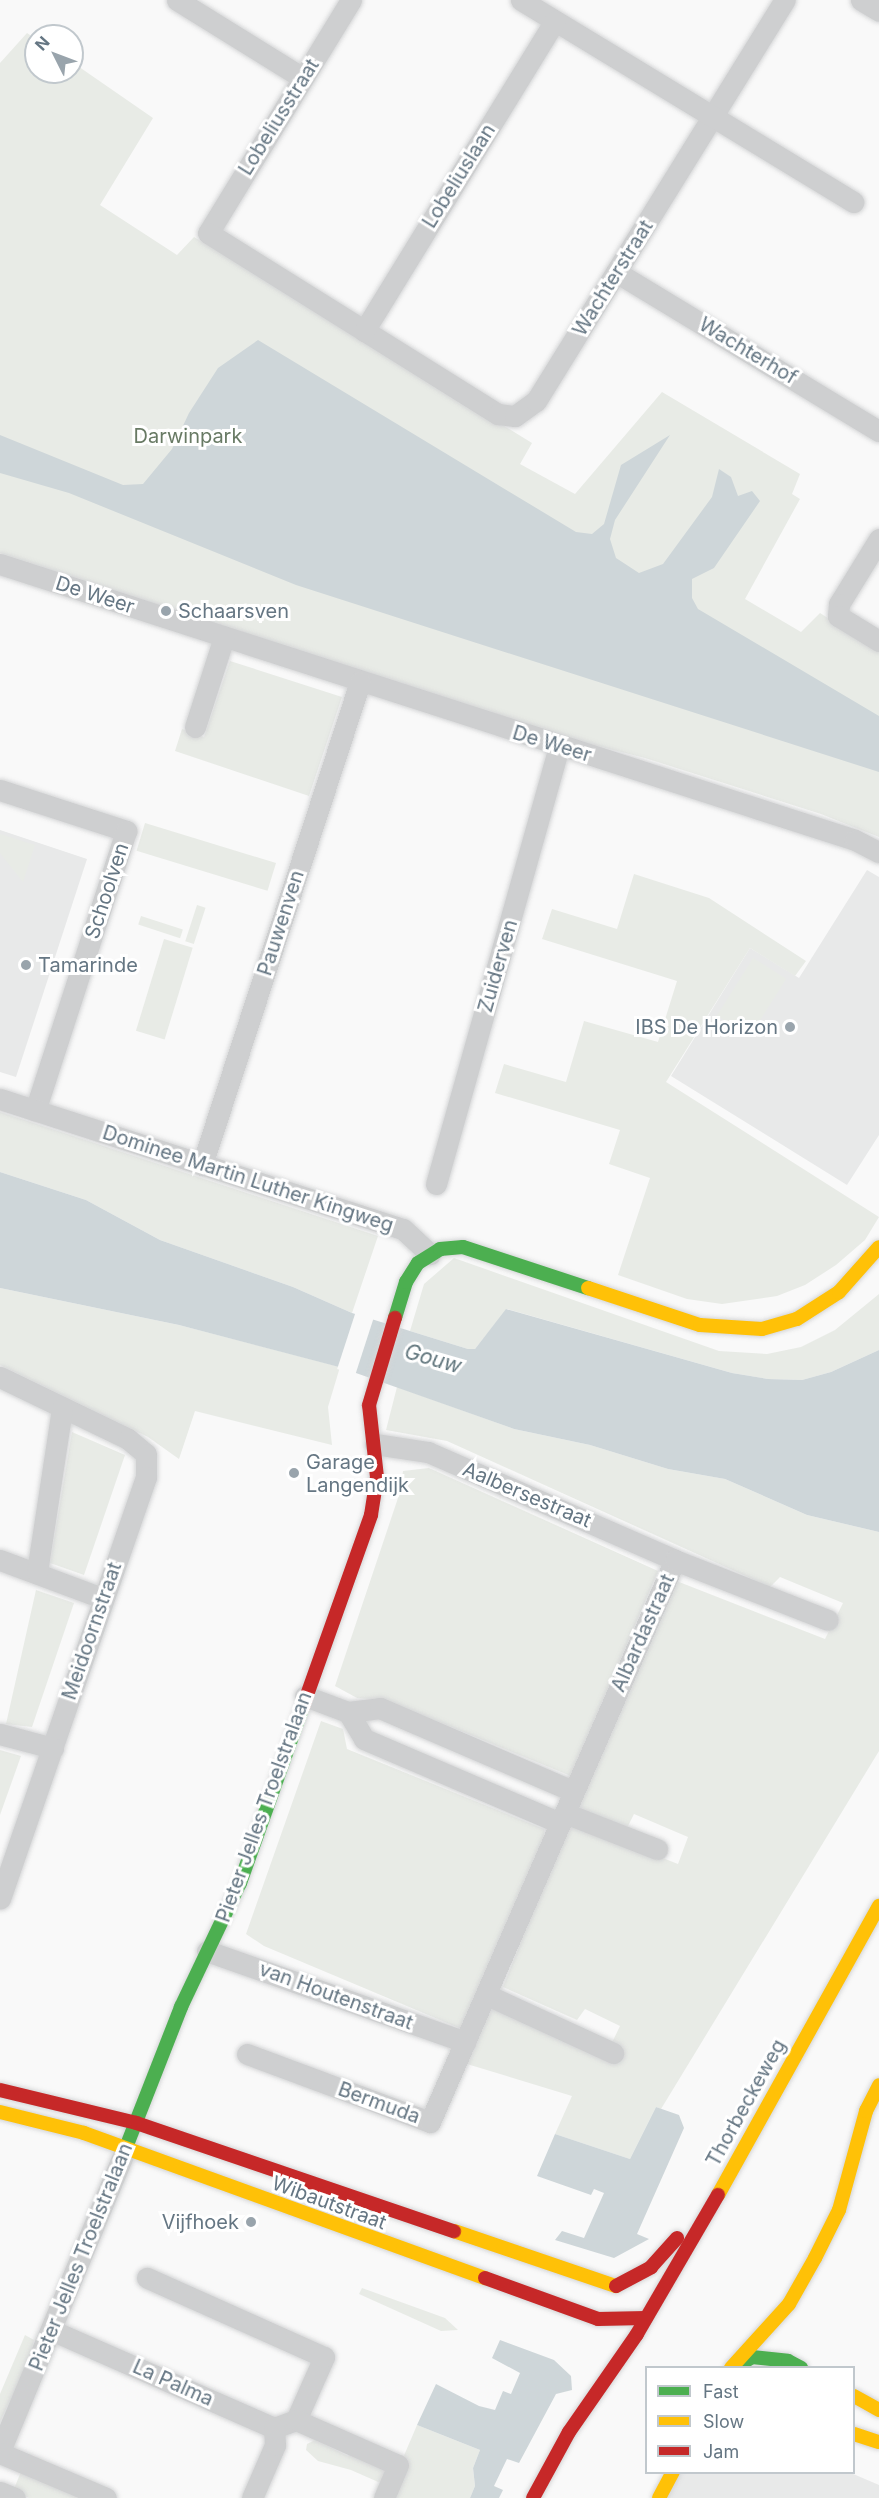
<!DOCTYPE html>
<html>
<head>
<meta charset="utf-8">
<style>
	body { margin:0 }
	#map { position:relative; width:879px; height:2498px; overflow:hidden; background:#f9f9f9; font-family:Inter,sans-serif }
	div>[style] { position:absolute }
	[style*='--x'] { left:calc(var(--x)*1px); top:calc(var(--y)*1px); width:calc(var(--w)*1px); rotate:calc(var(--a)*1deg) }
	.built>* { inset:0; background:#e8e9e9 }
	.green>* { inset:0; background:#e8ebe6; transform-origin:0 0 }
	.water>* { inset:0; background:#ced6d9 }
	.pier>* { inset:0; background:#f9f9f9; transform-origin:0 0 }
	.roads { filter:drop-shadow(0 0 2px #d5d6d7) drop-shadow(0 0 2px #d5d6d7) }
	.street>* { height:21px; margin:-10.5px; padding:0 10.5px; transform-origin:10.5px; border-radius:10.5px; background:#cecfd0 }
	.fast>* { height:14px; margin:-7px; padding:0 7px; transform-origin:7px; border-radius:7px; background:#4caf50 }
	.slow>* { height:14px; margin:-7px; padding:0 7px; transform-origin:7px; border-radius:7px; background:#ffc107 }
	.jam>* { height:14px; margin:-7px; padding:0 7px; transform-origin:7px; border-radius:7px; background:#c62828 }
	.dots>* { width:16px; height:16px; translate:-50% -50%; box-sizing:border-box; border:3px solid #fff; border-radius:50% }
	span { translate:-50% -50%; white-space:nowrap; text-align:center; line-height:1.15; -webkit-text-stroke:6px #fff; paint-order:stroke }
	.street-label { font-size:20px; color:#657683 }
	.park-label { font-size:20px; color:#687a64 }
	.poi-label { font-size:20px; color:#657683 }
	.left { translate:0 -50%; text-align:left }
	.right { translate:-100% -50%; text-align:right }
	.water-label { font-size:21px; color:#60757c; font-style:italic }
	.legend { position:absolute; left:645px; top:2366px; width:210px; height:108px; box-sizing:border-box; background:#fff; border:2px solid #c1c8cd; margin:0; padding:8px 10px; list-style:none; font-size:18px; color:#657683 }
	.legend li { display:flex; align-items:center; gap:12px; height:30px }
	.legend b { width:30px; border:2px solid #c1c8cd }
	.north { position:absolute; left:24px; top:24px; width:60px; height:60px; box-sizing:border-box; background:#fff; border:2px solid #c1c8cd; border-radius:50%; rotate:312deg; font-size:16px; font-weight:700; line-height:24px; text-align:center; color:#657683 }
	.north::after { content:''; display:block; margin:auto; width:21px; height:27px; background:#99a4ac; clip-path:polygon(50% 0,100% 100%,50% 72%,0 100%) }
</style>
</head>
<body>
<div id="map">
	<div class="built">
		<i style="clip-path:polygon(0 830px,87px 859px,16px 1077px,0 1072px)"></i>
		<i style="clip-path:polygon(867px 870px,879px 877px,879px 1135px,847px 1185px,671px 1076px,750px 948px,799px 978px)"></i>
		<i style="clip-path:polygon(671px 2473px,851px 2473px,879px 2485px,879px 2498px,658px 2498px)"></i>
	</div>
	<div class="green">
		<i style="clip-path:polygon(27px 33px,36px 39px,36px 72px,72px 72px,72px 62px,153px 118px,100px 205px,177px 255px,194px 237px,532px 443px,520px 464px,575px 494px,662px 392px,800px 474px,792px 494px,800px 499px,745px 599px,801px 632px,820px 613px,879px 651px,879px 837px,821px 814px,645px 758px,574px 740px,0 553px,0 63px)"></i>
		<i style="clip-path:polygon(230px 661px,342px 697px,309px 796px,175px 751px,182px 729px,204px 737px)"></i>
		<i style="left:145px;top:823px;width:137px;height:29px;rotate:17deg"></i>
		<i style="clip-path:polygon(0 834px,35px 845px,23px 882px,0 853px)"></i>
		<i style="clip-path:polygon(634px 874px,709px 898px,806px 961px,795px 976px,750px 948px,666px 1082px,879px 1217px,865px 1240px,836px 1265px,805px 1285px,777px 1296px,722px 1304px,687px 1299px,618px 1275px,650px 1178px,609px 1164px,620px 1130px,495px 1093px,504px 1064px,566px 1082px,584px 1021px,658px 1042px,677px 981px,542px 939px,552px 909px,617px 929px)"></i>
		<i style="left:197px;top:905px;width:9px;height:38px;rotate:18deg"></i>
		<i style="left:141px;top:916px;width:44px;height:9px;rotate:18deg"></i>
		<i style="left:164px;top:939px;width:30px;height:96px;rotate:17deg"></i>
		<i style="left:753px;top:958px;width:39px;height:68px;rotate:32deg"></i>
		<i style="clip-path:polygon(0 1112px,378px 1236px,352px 1313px,293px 1287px,160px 1240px,86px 1200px,0 1172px)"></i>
		<i style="clip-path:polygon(454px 1258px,719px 1351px,767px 1354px,801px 1347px,835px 1330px,879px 1294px,879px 1350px,831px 1372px,802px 1380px,768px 1379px,732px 1373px,507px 1309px,475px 1349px,468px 1349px,410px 1331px,424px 1284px)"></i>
		<i style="clip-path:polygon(0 1288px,179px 1325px,340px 1367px,328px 1407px,332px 1445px,195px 1411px,179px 1459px,148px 1437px,0 1365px)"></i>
		<i style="clip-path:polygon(397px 1387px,514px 1429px,590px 1445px,668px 1469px,725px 1479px,807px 1515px,879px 1532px,879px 1751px,661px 2109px,656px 2107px,630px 2159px,555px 2134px,572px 2096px,467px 2064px,491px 2005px,607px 2053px,620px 2026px,585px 2009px,577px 2020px,503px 1987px,565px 1831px,573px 1823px,678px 1864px,688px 1837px,634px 1814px,627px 1828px,578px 1808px,674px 1580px,825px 1639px,843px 1603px,780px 1577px,770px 1587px,447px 1441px,386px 1430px)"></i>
		<i style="clip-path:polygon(72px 1432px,125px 1455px,84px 1575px,50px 1563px)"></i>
		<i style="clip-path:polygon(429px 1468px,658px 1571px,571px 1776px,385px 1700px,357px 1698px,335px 1686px,400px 1492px,403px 1471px)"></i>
		<i style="clip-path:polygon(36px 1590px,74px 1603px,32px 1727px,6px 1724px)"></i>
		<i style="clip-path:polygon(321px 1721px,343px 1729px,347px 1749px,544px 1829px,545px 1840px,464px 2030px,264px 1946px,246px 1934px)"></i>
		<i style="clip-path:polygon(0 1750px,21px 1756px,0 1815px)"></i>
		<i style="clip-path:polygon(362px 2288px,445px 2318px,458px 2330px,441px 2331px,359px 2294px)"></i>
		<i style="clip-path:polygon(25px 2335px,34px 2340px,30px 2358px,0 2422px,0 2394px)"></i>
		<i style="clip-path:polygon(417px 2425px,480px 2450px,473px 2468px,475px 2486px,470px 2498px,386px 2498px)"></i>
		<i style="clip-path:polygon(315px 2440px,348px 2456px,351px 2452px,391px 2468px,385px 2485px,351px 2470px,318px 2461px,306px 2450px,307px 2444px)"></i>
		<i style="clip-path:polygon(23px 2467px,92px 2498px,29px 2498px,13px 2491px)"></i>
	</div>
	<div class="water">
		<i style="clip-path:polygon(258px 340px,576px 532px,592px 534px,604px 524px,621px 465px,670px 435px,615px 520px,610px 539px,616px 558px,639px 573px,663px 564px,712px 497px,719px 469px,731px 477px,738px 496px,752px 491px,760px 501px,714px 568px,692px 579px,692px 598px,698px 609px,879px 716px,879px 772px,296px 585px,69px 493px,0 473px,0 435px,123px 485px,143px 484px,172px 449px,189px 413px,218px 368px)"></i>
		<i style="clip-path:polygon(0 1172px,86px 1200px,160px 1240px,293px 1287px,352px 1313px,468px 1349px,475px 1349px,506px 1309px,732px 1373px,768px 1379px,802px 1380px,831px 1372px,879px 1350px,879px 1532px,807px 1515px,725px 1479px,668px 1469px,590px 1445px,514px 1429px,339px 1367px,179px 1325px,0 1288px)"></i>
		<i style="clip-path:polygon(656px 2107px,679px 2115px,684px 2128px,637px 2234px,649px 2239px,614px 2258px,555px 2240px,562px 2231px,584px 2238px,604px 2193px,594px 2189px,591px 2195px,537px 2176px,555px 2134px,630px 2159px)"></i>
		<i style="clip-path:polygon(500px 2340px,554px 2360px,571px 2376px,572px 2390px,556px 2394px,519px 2463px,507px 2459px,494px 2486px,503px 2490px,499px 2498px,470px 2498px,475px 2486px,473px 2468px,480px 2450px,417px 2425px,436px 2384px,479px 2406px,495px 2410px,503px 2391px,511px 2394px,520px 2373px,492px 2358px)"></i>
	</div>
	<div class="pier">
		<i style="left:356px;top:1311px;width:19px;height:61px;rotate:18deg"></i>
	</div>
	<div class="roads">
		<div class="street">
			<i style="--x:177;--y:0;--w:148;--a:31.8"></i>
			<i style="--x:351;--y:0;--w:273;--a:121.5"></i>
			<i style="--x:208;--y:233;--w:342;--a:32"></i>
			<i style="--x:498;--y:414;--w:17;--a:7"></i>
			<i style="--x:515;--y:416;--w:26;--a:-36"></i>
			<i style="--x:536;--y:401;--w:472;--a:-58.2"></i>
			<i style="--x:521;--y:0;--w:389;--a:31.3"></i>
			<i style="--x:861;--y:0;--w:21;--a:31"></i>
			<i style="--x:616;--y:272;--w:307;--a:31.2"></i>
			<i style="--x:364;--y:331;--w:363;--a:-58.4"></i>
			<i style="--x:879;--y:539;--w:76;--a:121.6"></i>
			<i style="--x:839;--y:604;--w:12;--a:95"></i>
			<i style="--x:838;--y:616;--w:48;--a:31.4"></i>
			<i style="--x:0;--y:564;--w:898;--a:17.89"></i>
			<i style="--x:855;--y:840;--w:27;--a:27"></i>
			<i style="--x:195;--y:727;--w:95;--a:-72.1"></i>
			<i style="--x:0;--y:790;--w:133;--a:18"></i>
			<i style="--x:126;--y:831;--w:294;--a:108"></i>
			<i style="--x:0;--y:1099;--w:423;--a:17.9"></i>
			<i style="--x:403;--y:1229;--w:37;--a:43"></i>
			<i style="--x:202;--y:1165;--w:508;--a:-71.89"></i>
			<i style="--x:436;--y:1184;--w:455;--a:-74.3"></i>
			<i style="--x:0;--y:1377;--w:142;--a:25.8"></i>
			<i style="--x:128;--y:1439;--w:23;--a:40"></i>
			<i style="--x:146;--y:1454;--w:23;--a:90"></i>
			<i style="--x:146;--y:1477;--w:446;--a:109.1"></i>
			<i style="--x:375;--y:1444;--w:54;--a:8.6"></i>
			<i style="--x:428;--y:1452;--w:270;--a:23.6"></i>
			<i style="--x:0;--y:1560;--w:109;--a:20.4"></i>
			<i style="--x:37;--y:1572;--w:165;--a:-81.3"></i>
			<i style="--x:305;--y:1696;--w:46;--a:20.4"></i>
			<i style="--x:348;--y:1712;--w:32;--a:-7"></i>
			<i style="--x:380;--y:1708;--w:210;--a:23.3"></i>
			<i style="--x:348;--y:1712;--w:31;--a:59"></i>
			<i style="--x:364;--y:1739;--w:213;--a:23.2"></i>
			<i style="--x:0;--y:1734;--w:55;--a:14.8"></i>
			<i style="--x:565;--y:1813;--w:99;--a:21.4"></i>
			<i style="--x:207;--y:1951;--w:274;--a:19.4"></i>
			<i style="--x:487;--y:1995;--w:139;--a:24.7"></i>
			<i style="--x:247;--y:2054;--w:195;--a:20.4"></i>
			<i style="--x:430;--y:2122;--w:613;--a:-66.45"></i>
			<i style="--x:675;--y:1560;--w:164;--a:21.4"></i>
			<i style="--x:51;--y:2330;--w:244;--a:23.7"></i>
			<i style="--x:274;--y:2428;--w:23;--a:-20"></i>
			<i style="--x:296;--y:2420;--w:69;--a:-66"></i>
			<i style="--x:324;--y:2357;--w:194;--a:-155.9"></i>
			<i style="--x:296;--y:2420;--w:111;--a:23.8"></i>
			<i style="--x:398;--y:2465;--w:36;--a:113"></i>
			<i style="--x:0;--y:2451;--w:326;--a:-67.4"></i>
			<i style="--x:0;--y:2453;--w:115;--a:23"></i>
			<i style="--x:0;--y:2492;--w:16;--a:22"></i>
			<i style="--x:252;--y:2498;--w:58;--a:-66.5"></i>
			<i style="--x:275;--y:2445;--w:17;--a:-93"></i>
		</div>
		<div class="fast">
			<i style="--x:395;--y:1318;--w:38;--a:-73"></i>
			<i style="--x:406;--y:1282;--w:22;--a:-58"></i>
			<i style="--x:418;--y:1263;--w:26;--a:-32"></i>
			<i style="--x:440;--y:1249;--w:23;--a:-5"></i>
			<i style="--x:463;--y:1247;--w:132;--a:18.2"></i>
			<i style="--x:125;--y:2150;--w:154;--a:-68.6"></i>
			<i style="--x:181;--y:2007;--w:137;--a:-64.6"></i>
			<i style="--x:240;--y:1883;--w:185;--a:-70.4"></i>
			<i style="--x:735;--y:2368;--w:20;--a:-33"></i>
			<i style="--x:752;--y:2357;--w:36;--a:6"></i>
			<i style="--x:788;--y:2361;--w:15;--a:28"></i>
		</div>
		<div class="slow">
			<i style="--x:588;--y:1288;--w:118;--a:18.3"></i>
			<i style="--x:700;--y:1325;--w:62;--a:3.7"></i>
			<i style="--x:762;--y:1329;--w:36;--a:-16"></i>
			<i style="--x:797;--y:1319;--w:50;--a:-32.7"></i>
			<i style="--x:839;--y:1292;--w:60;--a:-48.4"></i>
			<i style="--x:0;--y:2112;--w:87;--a:14"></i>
			<i style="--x:84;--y:2133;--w:426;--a:19.9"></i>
			<i style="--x:718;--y:2195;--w:331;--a:-60.9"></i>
			<i style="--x:454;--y:2231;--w:171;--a:18.8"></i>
			<i style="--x:731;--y:2368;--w:86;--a:-47.8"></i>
			<i style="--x:789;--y:2304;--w:53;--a:-60.5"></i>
			<i style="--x:815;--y:2258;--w:54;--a:-63.4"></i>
			<i style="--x:839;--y:2210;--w:103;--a:-74.7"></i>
			<i style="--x:866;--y:2111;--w:29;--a:-63"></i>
			<i style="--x:854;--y:2396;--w:29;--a:29"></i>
			<i style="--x:854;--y:2434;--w:26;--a:18"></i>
			<i style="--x:659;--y:2498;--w:30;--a:-62"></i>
		</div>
		<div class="jam">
			<i style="--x:302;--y:1709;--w:206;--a:-70.4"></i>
			<i style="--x:371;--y:1515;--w:38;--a:-81"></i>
			<i style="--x:377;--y:1477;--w:72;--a:-96.3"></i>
			<i style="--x:369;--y:1405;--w:91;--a:-73.4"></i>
			<i style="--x:0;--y:2090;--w:140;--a:13.6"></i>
			<i style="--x:136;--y:2123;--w:336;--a:18.8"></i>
			<i style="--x:485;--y:2278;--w:120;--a:19.9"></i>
			<i style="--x:598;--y:2319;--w:48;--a:-1.2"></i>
			<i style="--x:616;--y:2286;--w:40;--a:-28"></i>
			<i style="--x:651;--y:2267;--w:39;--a:-48"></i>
			<i style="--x:533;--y:2498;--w:75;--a:-61.4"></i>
			<i style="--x:569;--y:2432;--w:119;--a:-55.2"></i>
			<i style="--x:637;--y:2334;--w:161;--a:-59.8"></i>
		</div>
	</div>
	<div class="dots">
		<i style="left:166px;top:611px;background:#99a4ac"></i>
		<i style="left:26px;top:965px;background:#99a4ac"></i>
		<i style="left:790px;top:1027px;background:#99a4ac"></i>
		<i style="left:294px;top:1473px;background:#99a4ac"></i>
		<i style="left:251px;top:2222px;background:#99a4ac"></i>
	</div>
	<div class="street-label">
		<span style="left:279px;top:117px;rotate:-58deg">Lobeliusstraat</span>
		<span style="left:459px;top:176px;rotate:-58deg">Lobeliuslaan</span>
		<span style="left:613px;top:278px;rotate:-58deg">Wachterstraat</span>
		<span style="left:748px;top:351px;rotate:31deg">Wachterhof</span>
		<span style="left:95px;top:595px;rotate:18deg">De Weer</span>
		<span style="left:552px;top:744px;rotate:17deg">De Weer</span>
		<span style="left:107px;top:891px;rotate:-72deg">Schoolven</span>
		<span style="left:281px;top:923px;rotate:-72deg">Pauwenven</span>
		<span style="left:498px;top:966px;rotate:-74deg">Zuiderven</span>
		<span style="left:248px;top:1179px;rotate:18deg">Dominee Martin Luther Kingweg</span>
		<span style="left:527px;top:1495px;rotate:23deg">Aalbersestraat</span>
		<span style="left:92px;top:1631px;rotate:-71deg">Meidoornstraat</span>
		<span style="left:643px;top:1633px;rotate:-66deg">Albardastraat</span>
		<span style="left:264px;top:1807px;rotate:-70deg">Pieter Jelles Troelstralaan</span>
		<span style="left:336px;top:1996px;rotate:20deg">van Houtenstraat</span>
		<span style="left:379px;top:2103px;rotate:20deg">Bermuda</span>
		<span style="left:746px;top:2103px;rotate:-61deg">Thorbeckeweg</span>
		<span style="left:329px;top:2203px;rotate:20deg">Wibautstraat</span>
		<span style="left:81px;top:2257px;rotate:-68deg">Pieter Jelles Troelstralaan</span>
		<span style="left:173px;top:2383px;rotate:24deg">La Palma</span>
	</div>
	<div class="park-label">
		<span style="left:188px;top:436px">Darwinpark</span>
	</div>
	<div class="poi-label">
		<span class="left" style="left:178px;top:611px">Schaarsven</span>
		<span class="left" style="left:38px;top:965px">Tamarinde</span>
		<span class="right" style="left:778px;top:1027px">IBS De Horizon</span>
		<span class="left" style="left:306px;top:1474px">Garage<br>Langendijk</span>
		<span class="right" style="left:239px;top:2222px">Vijfhoek</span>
	</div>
	<div class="water-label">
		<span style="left:433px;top:1359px;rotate:16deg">Gouw</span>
	</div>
	<ul class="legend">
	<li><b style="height:8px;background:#4caf50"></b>Fast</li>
	<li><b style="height:8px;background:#ffc107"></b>Slow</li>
	<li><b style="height:8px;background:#c62828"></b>Jam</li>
	</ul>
	<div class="north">N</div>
</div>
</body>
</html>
